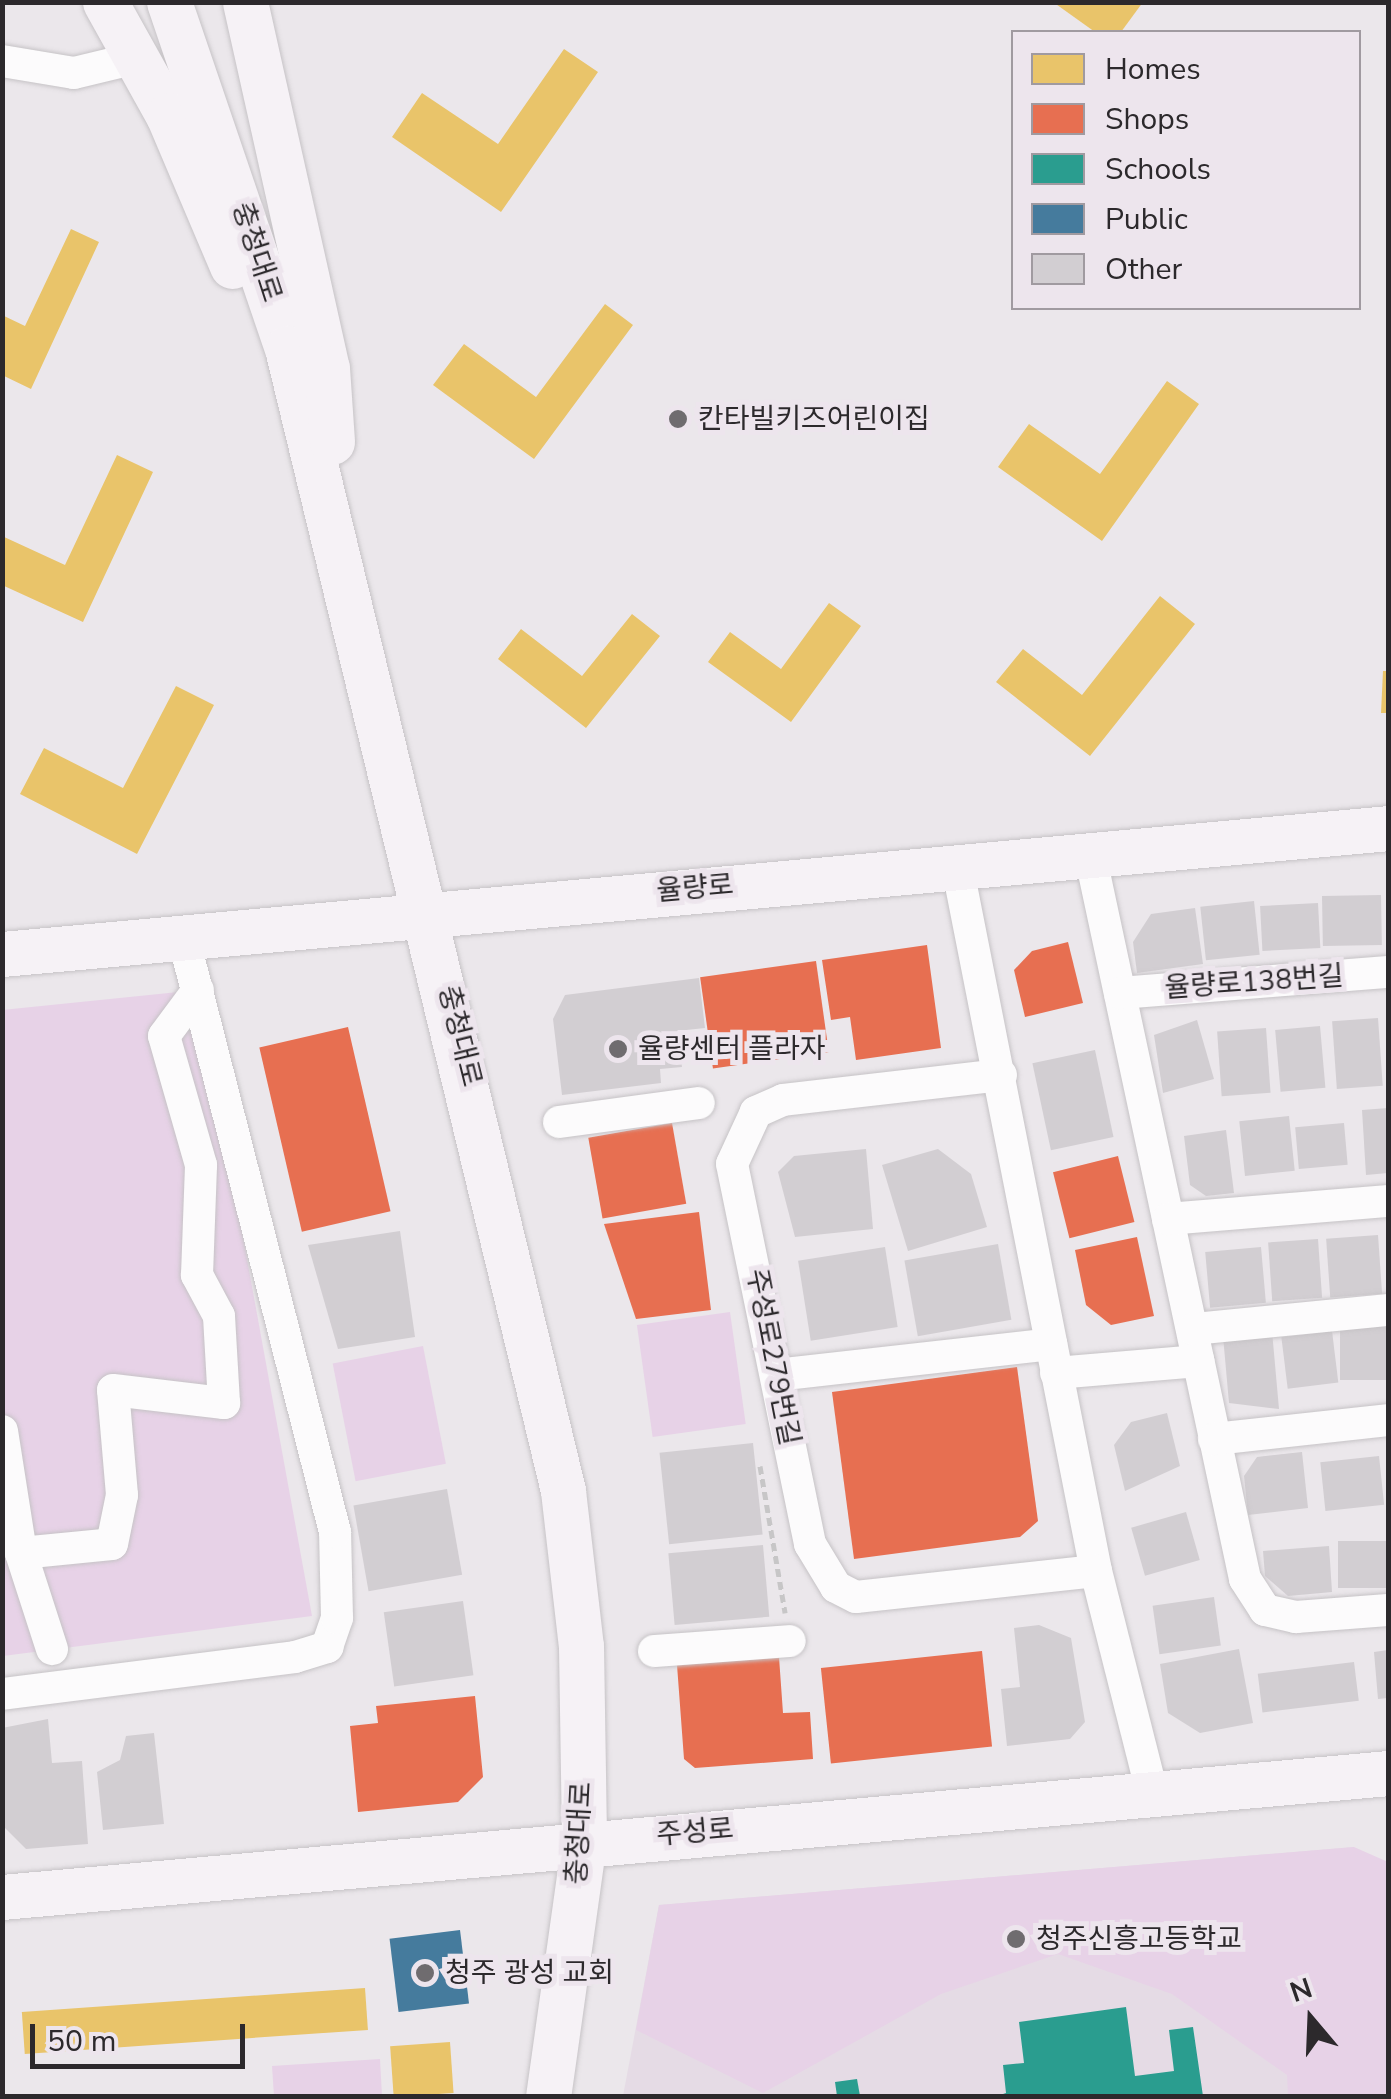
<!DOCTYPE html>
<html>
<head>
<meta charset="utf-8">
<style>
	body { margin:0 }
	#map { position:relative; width:1391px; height:2099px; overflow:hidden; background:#ebe7eb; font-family:"Nunito Sans","Noto Sans KR",sans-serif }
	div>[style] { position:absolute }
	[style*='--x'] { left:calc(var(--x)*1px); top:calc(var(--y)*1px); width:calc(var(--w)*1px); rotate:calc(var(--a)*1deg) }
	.built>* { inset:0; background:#e5dbe5 }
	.green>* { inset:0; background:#e7d2e7; transform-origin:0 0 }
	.homes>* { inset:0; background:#e9c46a; transform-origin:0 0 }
	.shops>* { inset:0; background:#e76f51; transform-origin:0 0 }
	.schools>* { inset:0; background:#2a9d8f }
	.public>* { inset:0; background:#457b9d; transform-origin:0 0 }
	.building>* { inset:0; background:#d2ced2; transform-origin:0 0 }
	.path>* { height:5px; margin-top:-2.5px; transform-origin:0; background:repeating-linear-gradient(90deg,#c7c6c7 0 8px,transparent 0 13px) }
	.roads { filter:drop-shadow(0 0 2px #c6c3c6) drop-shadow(0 0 2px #c6c3c6) }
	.street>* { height:32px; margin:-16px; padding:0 16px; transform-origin:16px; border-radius:16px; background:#fcfbfc }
	.secondary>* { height:45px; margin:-22.5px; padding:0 22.5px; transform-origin:22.5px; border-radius:22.5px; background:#f6f2f6 }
	.dots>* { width:28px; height:28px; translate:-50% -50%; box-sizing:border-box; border:5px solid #ede5ed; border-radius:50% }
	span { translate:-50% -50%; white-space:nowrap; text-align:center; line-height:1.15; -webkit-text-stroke:10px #ede5ed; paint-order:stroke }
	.street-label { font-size:28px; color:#2c292c }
	.poi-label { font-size:28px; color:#2c292c }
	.left { translate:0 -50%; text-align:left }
	.frame { position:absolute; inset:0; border:5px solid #2c292c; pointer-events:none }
	.legend { position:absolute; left:1011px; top:30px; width:350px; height:280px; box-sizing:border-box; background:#ede5ed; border:2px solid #a09aa0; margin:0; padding:12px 18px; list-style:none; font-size:30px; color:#2c292c }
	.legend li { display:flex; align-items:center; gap:20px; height:50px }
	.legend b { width:50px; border:2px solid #a09aa0 }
	.north { position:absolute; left:1261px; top:1969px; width:100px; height:100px; -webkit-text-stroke:8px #ede5ed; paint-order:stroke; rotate:341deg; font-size:28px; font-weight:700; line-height:40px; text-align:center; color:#2c292c }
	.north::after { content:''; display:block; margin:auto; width:35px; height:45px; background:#2c292c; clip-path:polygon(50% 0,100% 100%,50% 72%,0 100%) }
	.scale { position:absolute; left:30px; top:2024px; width:215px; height:45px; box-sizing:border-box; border:5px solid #2c292c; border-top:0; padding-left:12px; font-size:30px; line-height:35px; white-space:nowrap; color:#2c292c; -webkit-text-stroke:8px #ede5ed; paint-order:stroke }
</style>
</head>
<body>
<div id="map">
	<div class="built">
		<i style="clip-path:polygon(1354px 1847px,1388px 2096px,623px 2096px,659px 1905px)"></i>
	</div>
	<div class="green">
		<i style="clip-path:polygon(198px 990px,312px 1616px,3px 1656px,2px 1010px)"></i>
		<i style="left:730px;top:1312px;width:113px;height:94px;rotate:82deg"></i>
		<i style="left:423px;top:1346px;width:120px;height:92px;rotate:79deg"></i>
		<i style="clip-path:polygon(1354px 1847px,1388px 1862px,1388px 2096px,1288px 2096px,1287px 2075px,1172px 1994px,1058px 1954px,941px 1994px,763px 2093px,636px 2030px,659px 1905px)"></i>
		<i style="clip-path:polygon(380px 2059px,382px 2096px,274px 2096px,272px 2066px)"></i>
	</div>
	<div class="homes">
		<i style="clip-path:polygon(1053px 2px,1143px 2px,1121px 32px,1095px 32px)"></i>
		<i style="clip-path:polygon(564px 49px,598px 72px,501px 212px,392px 137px,422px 93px,498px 144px)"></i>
		<i style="clip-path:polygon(71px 229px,99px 242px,31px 389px,2px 375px,2px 315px,25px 326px)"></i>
		<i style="clip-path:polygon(605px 304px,633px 325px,534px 459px,433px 385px,464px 344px,536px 397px)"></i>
		<i style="clip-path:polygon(1167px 381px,1199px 404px,1102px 541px,998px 467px,1029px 424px,1100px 474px)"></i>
		<i style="clip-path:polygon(117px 455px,153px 472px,83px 622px,2px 585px,2px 536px,65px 565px)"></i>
		<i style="clip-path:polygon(1160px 596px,1195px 624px,1090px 756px,996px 682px,1023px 649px,1082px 695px)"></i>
		<i style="clip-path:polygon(829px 603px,861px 626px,791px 722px,708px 662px,730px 632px,781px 669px)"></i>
		<i style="clip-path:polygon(632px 614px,660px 636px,586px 728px,498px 659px,521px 629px,582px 676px)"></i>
		<i style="clip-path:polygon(1383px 671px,1388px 671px,1388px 713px,1381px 713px)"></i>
		<i style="clip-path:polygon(176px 686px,214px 705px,137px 854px,20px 794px,44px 748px,123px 788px)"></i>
		<i style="left:365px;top:1988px;width:42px;height:344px;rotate:86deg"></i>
		<i style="left:450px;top:2042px;width:51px;height:60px;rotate:86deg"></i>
	</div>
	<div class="shops">
		<i style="clip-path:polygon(1068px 942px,1083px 1003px,1025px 1017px,1014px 970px,1032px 951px)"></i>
		<i style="clip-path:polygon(927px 945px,941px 1048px,856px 1060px,850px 1017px,831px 1020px,822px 960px)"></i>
		<i style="left:816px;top:961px;width:92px;height:117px;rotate:82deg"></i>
		<i style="left:348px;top:1027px;width:189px;height:91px;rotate:77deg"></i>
		<i style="left:672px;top:1123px;width:82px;height:85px;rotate:80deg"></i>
		<i style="left:1118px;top:1156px;width:68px;height:67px;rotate:76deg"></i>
		<i style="clip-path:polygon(699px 1212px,711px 1310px,636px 1319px,604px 1224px)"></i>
		<i style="clip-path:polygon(1137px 1237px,1154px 1316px,1111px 1325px,1086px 1305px,1075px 1250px)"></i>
		<i style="clip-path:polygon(1017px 1367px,1038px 1521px,1020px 1537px,854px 1559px,832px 1392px)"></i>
		<i style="left:982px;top:1651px;width:96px;height:162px;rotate:84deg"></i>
		<i style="clip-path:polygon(779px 1657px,783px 1713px,810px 1712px,813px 1759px,695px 1768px,684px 1759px,677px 1665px)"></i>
		<i style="clip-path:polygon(475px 1696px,483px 1777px,458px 1802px,358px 1812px,350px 1726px,378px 1723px,376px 1706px)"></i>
	</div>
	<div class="schools">
		<i style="clip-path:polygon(1126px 2007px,1135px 2076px,1174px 2071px,1169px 2030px,1193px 2027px,1203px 2096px,997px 2096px,1006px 2093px,1003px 2065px,1024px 2063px,1019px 2022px)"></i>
		<i style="clip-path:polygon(857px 2079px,860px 2096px,837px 2096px,835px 2082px)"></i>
	</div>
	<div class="public">
		<i style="left:460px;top:1930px;width:74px;height:71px;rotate:83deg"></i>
	</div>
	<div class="building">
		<i style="left:1381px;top:895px;width:50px;height:59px;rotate:89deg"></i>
		<i style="left:1254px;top:901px;width:54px;height:54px;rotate:84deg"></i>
		<i style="left:1318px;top:903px;width:45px;height:58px;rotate:87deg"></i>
		<i style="clip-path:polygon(1195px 908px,1203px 964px,1137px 973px,1133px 942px,1151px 914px)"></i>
		<i style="clip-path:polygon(699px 978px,705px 1028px,677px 1031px,682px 1067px,660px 1069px,661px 1083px,562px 1095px,553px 1019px,565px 995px)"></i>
		<i style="left:1378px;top:1018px;width:68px;height:46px;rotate:86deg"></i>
		<i style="clip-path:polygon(1197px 1020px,1214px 1079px,1163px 1093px,1154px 1035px)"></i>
		<i style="left:1320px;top:1026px;width:62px;height:45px;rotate:85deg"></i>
		<i style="left:1266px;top:1028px;width:65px;height:49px;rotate:86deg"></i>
		<i style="left:1095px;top:1050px;width:89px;height:64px;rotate:78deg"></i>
		<i style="clip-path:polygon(1388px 1108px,1388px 1173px,1366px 1175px,1362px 1110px)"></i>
		<i style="left:1289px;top:1116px;width:55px;height:50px;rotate:84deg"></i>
		<i style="left:1344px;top:1123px;width:42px;height:49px;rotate:85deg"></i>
		<i style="clip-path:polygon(1226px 1130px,1234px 1193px,1206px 1196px,1190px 1185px,1184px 1136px)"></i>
		<i style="clip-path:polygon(866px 1149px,873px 1229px,795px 1237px,778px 1172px,794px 1156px)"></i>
		<i style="clip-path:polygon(938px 1149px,971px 1174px,987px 1227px,908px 1251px,882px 1165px)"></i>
		<i style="clip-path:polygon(400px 1231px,415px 1337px,338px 1349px,308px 1245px)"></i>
		<i style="left:1378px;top:1235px;width:59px;height:52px;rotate:86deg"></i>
		<i style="left:1318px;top:1239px;width:59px;height:50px;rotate:86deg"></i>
		<i style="left:998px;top:1244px;width:77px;height:95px;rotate:80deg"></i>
		<i style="left:885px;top:1247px;width:81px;height:88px;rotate:81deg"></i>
		<i style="left:1261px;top:1247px;width:56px;height:56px;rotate:85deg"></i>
		<i style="left:1388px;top:1326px;width:54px;height:48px;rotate:90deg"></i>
		<i style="clip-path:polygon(1272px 1331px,1279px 1409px,1229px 1403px,1223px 1336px)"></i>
		<i style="left:1332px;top:1331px;width:52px;height:51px;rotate:83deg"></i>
		<i style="clip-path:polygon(1167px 1413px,1180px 1466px,1125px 1491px,1114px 1445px,1131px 1422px)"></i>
		<i style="left:753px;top:1443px;width:92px;height:94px;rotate:84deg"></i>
		<i style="clip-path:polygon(1302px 1452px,1308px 1508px,1248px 1515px,1244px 1476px,1257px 1457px)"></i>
		<i style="left:1379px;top:1456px;width:49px;height:59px;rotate:84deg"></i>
		<i style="left:447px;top:1489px;width:87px;height:95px;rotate:80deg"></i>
		<i style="left:1186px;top:1512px;width:50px;height:57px;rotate:74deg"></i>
		<i style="left:1388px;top:1541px;width:47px;height:50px;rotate:90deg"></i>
		<i style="left:763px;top:1545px;width:72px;height:95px;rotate:85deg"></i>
		<i style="clip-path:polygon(1329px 1546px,1332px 1592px,1288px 1596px,1265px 1576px,1263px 1551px)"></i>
		<i style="left:1214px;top:1597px;width:49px;height:62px;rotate:82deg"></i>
		<i style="left:463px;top:1601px;width:75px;height:80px;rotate:82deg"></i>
		<i style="clip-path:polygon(1039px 1625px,1071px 1638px,1085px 1722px,1070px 1739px,1007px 1746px,1001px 1689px,1020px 1687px,1014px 1628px)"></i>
		<i style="clip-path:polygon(1239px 1649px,1253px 1723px,1200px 1733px,1168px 1713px,1160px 1664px)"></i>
		<i style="clip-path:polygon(1388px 1650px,1388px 1698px,1378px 1699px,1374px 1652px)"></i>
		<i style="left:1354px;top:1662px;width:39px;height:97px;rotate:83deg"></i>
		<i style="clip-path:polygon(48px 1719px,52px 1763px,82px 1761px,88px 1844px,26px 1849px,2px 1825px,2px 1728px)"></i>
		<i style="clip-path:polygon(154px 1733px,164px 1824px,103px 1830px,97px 1772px,120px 1760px,126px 1736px)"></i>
	</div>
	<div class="path">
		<i style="--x:760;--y:1466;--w:149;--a:80.3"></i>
	</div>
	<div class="roads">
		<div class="street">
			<i style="--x:2;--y:61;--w:73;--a:9.5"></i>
			<i style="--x:74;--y:73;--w:64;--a:-13.6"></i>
			<i style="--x:1090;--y:854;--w:741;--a:77.93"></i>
			<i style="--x:1245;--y:1579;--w:37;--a:57"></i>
			<i style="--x:1265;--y:1610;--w:32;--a:13"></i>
			<i style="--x:1296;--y:1617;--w:92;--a:-4.4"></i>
			<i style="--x:957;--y:865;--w:720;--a:78.86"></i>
			<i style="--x:1096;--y:1571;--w:229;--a:75.8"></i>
			<i style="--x:1120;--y:993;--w:269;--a:-4.5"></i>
			<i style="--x:1001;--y:1075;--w:219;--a:173.5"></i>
			<i style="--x:783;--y:1100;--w:30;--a:156"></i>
			<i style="--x:756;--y:1112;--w:57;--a:114.8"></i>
			<i style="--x:732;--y:1164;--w:388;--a:78.4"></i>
			<i style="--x:810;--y:1544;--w:50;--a:58.8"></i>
			<i style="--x:836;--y:1587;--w:22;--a:27"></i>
			<i style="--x:856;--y:1597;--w:241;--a:-6.2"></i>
			<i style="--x:559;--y:1122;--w:141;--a:-7.7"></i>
			<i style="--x:1168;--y:1219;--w:221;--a:-4.7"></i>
			<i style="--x:1193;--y:1329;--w:196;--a:-5.6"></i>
			<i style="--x:1056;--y:1373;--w:143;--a:-4.8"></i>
			<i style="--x:776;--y:1375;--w:277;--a:-6.4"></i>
			<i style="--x:2;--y:1431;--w:123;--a:81.1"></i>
			<i style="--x:21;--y:1553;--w:91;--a:-5.6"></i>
			<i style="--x:112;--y:1544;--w:50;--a:-78.5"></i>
			<i style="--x:122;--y:1495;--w:105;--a:-94.9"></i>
			<i style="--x:113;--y:1390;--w:112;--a:6.7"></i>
			<i style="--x:224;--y:1403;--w:87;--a:-93.3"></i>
			<i style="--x:219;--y:1316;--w:47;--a:-118.2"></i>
			<i style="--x:197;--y:1275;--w:110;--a:-87.9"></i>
			<i style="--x:201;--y:1165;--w:134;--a:-106"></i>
			<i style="--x:164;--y:1036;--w:57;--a:-53.5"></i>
			<i style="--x:1214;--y:1439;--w:175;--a:-6.2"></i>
			<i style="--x:21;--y:1553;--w:101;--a:72.1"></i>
			<i style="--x:654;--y:1651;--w:136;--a:-4.2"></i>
			<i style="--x:2;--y:1694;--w:295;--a:-7.2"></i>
			<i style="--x:295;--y:1657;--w:34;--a:-17"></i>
			<i style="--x:327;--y:1647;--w:31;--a:-71"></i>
			<i style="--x:337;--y:1618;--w:86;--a:-91.3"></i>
			<i style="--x:335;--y:1532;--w:615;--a:-104.31"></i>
		</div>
		<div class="secondary">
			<i style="--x:105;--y:2;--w:129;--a:60.9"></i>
			<i style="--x:168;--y:115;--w:164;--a:67"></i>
			<i style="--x:169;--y:2;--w:366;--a:71.2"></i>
			<i style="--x:287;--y:348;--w:1176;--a:76.42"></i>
			<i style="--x:563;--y:1491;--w:156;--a:83.4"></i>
			<i style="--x:581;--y:1646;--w:195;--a:89.1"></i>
			<i style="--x:584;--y:1841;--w:258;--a:98"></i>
			<i style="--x:245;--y:2;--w:375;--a:77.4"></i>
			<i style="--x:327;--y:368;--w:74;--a:86.1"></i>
			<i style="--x:2;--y:954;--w:1392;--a:-5.19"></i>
			<i style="--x:2;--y:1897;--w:1392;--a:-5.11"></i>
		</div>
	</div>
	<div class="dots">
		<i style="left:678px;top:419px;background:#6f6c6f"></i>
		<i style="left:618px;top:1049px;background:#6f6c6f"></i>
		<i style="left:1016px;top:1939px;background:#6f6c6f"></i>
		<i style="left:425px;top:1973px;background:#6f6c6f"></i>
	</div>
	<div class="street-label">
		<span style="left:257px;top:252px;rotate:72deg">충청대로</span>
		<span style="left:695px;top:888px;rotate:-5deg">율량로</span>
		<span style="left:1254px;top:982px;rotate:-4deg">율량로138번길</span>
		<span style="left:460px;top:1036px;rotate:76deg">충청대로</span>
		<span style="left:773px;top:1357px;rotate:79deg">주성로279번길</span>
		<span style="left:695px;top:1832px;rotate:-5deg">주성로</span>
		<span style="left:579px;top:1833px;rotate:-87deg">충청대로</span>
	</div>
	<div class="poi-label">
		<span class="left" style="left:698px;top:419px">칸타빌키즈어린이집</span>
		<span class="left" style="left:638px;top:1049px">율량센터 플라자</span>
		<span class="left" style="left:1036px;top:1939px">청주신흥고등학교</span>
		<span class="left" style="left:445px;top:1973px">청주 광성 교회</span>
	</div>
	<div class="frame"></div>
	<ul class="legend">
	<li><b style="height:28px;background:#e9c46a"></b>Homes</li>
	<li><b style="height:28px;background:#e76f51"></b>Shops</li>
	<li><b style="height:28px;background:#2a9d8f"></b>Schools</li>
	<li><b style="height:28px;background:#457b9d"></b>Public</li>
	<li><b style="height:28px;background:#d2ced2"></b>Other</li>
	</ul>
	<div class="north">N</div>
	<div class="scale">50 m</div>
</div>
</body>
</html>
